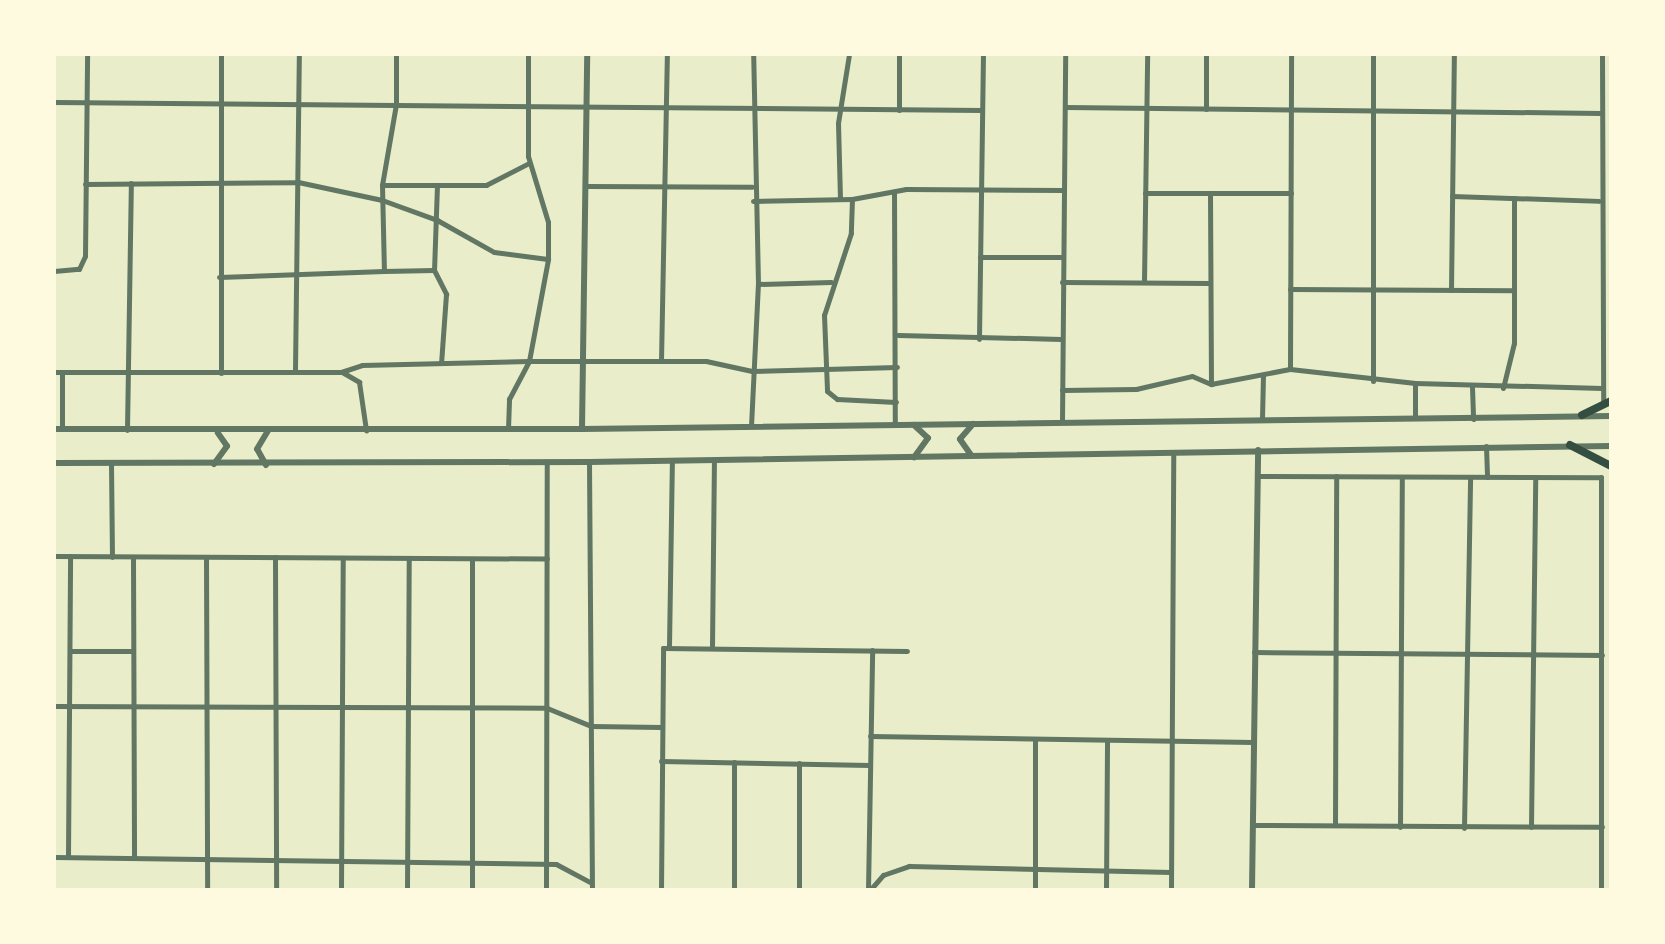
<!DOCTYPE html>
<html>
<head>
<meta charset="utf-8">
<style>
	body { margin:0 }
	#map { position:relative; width:1665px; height:944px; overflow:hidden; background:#e9edc9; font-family:"Golos Text",sans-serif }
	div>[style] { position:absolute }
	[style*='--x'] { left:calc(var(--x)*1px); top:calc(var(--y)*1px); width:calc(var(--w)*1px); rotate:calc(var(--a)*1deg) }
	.minor>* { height:5px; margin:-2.5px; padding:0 2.5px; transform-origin:2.5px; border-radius:2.5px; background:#617663 }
	.tertiary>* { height:6px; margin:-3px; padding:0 3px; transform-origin:3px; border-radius:3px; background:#617663 }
	.primary>* { height:8px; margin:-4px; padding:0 4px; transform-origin:4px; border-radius:4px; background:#344e41 }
	.trunk>* { height:8px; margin:-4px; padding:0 4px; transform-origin:4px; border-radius:4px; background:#344e41 }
	span { translate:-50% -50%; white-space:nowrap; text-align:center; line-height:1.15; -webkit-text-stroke:7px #fefae0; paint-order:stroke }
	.frame { position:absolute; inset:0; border:56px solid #fefae0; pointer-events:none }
</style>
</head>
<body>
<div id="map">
	<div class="minor">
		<i style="--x:396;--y:54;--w:50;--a:90"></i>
		<i style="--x:396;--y:104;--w:82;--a:99.8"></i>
		<i style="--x:382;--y:185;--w:86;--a:88.7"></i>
		<i style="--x:384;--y:271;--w:50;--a:-1.1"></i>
		<i style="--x:1373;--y:54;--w:327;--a:90"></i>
		<i style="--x:1602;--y:54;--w:351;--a:89.8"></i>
		<i style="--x:54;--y:102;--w:928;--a:0.49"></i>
		<i style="--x:1065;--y:107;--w:535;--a:0.64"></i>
		<i style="--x:1206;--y:109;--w:55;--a:-90"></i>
		<i style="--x:899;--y:110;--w:56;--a:-90"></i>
		<i style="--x:85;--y:184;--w:213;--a:-0.5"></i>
		<i style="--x:298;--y:182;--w:86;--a:12.1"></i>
		<i style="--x:382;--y:200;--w:59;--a:20"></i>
		<i style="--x:437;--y:220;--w:65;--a:29.3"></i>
		<i style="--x:494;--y:252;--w:54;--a:7.4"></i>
		<i style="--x:382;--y:185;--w:104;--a:0"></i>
		<i style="--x:486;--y:185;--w:48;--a:-27.1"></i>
		<i style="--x:437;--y:185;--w:85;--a:92"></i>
		<i style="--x:434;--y:270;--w:27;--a:63"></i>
		<i style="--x:446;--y:294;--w:69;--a:94.1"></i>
		<i style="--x:586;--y:186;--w:166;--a:0.3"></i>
		<i style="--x:894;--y:192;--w:231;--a:89.8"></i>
		<i style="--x:1145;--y:193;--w:146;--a:0"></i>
		<i style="--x:1210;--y:193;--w:191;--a:89.7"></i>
		<i style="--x:1452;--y:196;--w:147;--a:1.9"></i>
		<i style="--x:840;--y:199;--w:76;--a:-91.5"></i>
		<i style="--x:838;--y:123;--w:70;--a:-80.9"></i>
		<i style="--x:852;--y:199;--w:34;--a:92"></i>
		<i style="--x:851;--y:233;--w:86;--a:108.2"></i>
		<i style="--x:824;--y:315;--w:76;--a:87.7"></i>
		<i style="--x:827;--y:391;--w:13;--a:39"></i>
		<i style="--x:837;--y:399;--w:59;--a:2.9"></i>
		<i style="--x:753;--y:201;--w:99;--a:-1.2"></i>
		<i style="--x:852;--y:199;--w:55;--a:-10.5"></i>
		<i style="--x:906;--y:189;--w:158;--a:0.4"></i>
		<i style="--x:980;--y:257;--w:82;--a:0"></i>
		<i style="--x:54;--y:271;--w:25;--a:-5"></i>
		<i style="--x:79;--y:269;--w:14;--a:-65"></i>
		<i style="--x:85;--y:256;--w:202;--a:-89.4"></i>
		<i style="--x:219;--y:277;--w:165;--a:-2.1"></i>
		<i style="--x:1062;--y:282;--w:147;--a:0.4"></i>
		<i style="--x:1144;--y:282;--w:228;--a:-89.2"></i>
		<i style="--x:758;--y:284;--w:73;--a:-1.6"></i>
		<i style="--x:1290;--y:289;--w:224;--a:0.3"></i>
		<i style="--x:1451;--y:290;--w:236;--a:-89.3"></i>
		<i style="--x:898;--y:335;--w:163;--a:1.4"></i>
		<i style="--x:979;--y:339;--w:285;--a:-89.2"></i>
		<i style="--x:661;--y:361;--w:307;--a:-88.9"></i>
		<i style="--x:1290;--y:369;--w:315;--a:-89.8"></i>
		<i style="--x:295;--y:370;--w:316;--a:-89.3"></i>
		<i style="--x:54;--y:372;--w:287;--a:0"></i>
		<i style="--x:341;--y:372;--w:22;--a:-18"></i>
		<i style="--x:362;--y:365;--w:167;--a:-1.4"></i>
		<i style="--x:529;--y:361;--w:177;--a:0"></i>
		<i style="--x:706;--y:361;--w:47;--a:12.3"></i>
		<i style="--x:752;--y:371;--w:145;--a:-1.6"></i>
		<i style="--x:62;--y:372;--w:57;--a:90"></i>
		<i style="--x:342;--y:372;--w:20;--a:30"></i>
		<i style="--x:359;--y:382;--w:49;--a:81.7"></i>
		<i style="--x:221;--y:373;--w:319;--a:-90"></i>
		<i style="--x:1415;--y:383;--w:35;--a:90"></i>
		<i style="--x:1472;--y:387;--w:32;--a:88"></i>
		<i style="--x:1503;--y:388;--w:46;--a:-76.3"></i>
		<i style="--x:1514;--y:343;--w:145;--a:-90"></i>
		<i style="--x:1062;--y:390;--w:74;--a:-0.8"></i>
		<i style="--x:1136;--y:389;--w:57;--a:-13.1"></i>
		<i style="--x:1192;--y:376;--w:21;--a:23"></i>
		<i style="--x:1211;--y:384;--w:80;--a:-10.8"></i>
		<i style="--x:1290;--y:369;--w:126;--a:6.4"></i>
		<i style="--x:1415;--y:383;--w:187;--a:1.5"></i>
		<i style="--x:1262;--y:419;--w:43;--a:-88.7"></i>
		<i style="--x:1062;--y:422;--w:368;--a:-89.5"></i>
		<i style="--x:751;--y:426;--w:142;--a:-87.2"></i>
		<i style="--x:758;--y:284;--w:230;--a:-91.2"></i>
		<i style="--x:508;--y:429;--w:30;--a:-88"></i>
		<i style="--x:509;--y:399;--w:43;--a:-62.2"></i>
		<i style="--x:529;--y:361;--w:104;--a:-79.4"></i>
		<i style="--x:548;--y:259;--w:37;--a:-90"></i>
		<i style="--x:548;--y:222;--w:69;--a:-106.9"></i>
		<i style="--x:528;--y:156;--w:102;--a:-90"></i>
		<i style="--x:127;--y:430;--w:247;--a:-89.1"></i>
		<i style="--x:1486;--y:446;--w:31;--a:88"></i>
		<i style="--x:589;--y:462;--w:428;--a:89.6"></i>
		<i style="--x:111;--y:463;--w:94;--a:89.4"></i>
		<i style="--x:1257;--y:476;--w:344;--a:0.2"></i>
		<i style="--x:1601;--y:477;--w:413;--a:90"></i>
		<i style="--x:54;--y:556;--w:493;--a:0.3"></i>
		<i style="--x:133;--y:557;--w:301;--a:89.8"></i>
		<i style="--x:206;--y:557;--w:333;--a:89.8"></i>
		<i style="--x:275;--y:557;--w:333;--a:89.8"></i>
		<i style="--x:472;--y:559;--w:331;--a:90"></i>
		<i style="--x:669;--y:646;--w:185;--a:-89.1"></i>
		<i style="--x:712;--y:647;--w:187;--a:-89.4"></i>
		<i style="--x:70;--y:651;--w:63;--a:0"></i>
		<i style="--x:1254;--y:652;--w:348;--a:0.5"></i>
		<i style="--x:54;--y:706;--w:493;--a:0.2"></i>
		<i style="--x:547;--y:708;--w:48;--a:22.2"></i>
		<i style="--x:591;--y:726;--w:70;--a:0.8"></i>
		<i style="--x:870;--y:736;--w:383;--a:0.9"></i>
		<i style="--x:661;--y:761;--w:209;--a:1.1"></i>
		<i style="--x:734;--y:762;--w:128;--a:90"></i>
		<i style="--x:1253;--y:825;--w:349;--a:0.3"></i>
		<i style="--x:1335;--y:825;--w:349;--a:-89.8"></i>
		<i style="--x:1400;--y:827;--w:349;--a:-89.7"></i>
		<i style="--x:1531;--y:827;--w:350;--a:-89.3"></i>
		<i style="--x:1464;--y:828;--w:351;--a:-89"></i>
		<i style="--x:54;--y:857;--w:502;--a:0.8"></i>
		<i style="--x:556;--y:864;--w:38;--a:28"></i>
		<i style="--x:68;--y:857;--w:301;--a:-89.6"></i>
		<i style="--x:341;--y:890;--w:332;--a:-89.7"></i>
		<i style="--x:407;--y:890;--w:332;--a:-89.7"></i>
		<i style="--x:546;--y:890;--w:428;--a:-89.9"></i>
		<i style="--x:661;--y:890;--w:242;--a:-89.5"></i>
		<i style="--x:663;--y:648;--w:244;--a:0.7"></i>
		<i style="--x:799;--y:890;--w:127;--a:-90"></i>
		<i style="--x:868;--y:890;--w:240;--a:-89"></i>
		<i style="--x:870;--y:890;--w:20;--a:-49"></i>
		<i style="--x:883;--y:875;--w:28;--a:-19"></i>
		<i style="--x:909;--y:866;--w:262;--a:1.3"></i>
		<i style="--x:1035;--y:890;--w:151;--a:-90"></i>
		<i style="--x:1106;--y:890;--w:150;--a:-89.6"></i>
		<i style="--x:1171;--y:890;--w:438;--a:-89.7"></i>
	</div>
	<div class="tertiary">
		<i style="--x:914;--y:425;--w:19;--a:43"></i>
		<i style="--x:928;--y:438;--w:24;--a:126"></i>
		<i style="--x:54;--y:429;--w:528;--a:0"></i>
		<i style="--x:582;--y:429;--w:1029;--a:-0.72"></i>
		<i style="--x:582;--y:429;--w:375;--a:-89.2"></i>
		<i style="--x:971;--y:455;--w:19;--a:-125"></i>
		<i style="--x:960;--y:439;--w:20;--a:-49"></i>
		<i style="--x:54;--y:463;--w:535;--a:-0.11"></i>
		<i style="--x:589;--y:462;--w:1022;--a:-0.9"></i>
		<i style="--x:214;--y:464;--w:22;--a:-54"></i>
		<i style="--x:227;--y:446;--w:16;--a:-125"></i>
		<i style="--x:266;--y:465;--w:18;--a:-119"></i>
		<i style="--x:257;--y:449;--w:21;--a:-59"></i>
		<i style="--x:1252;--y:890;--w:440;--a:-89.2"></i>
	</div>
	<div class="primary">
		<i style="--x:1570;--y:445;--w:46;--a:27.1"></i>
	</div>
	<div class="trunk">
		<i style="--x:1582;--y:415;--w:32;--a:-26"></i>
	</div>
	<div class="frame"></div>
</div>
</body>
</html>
